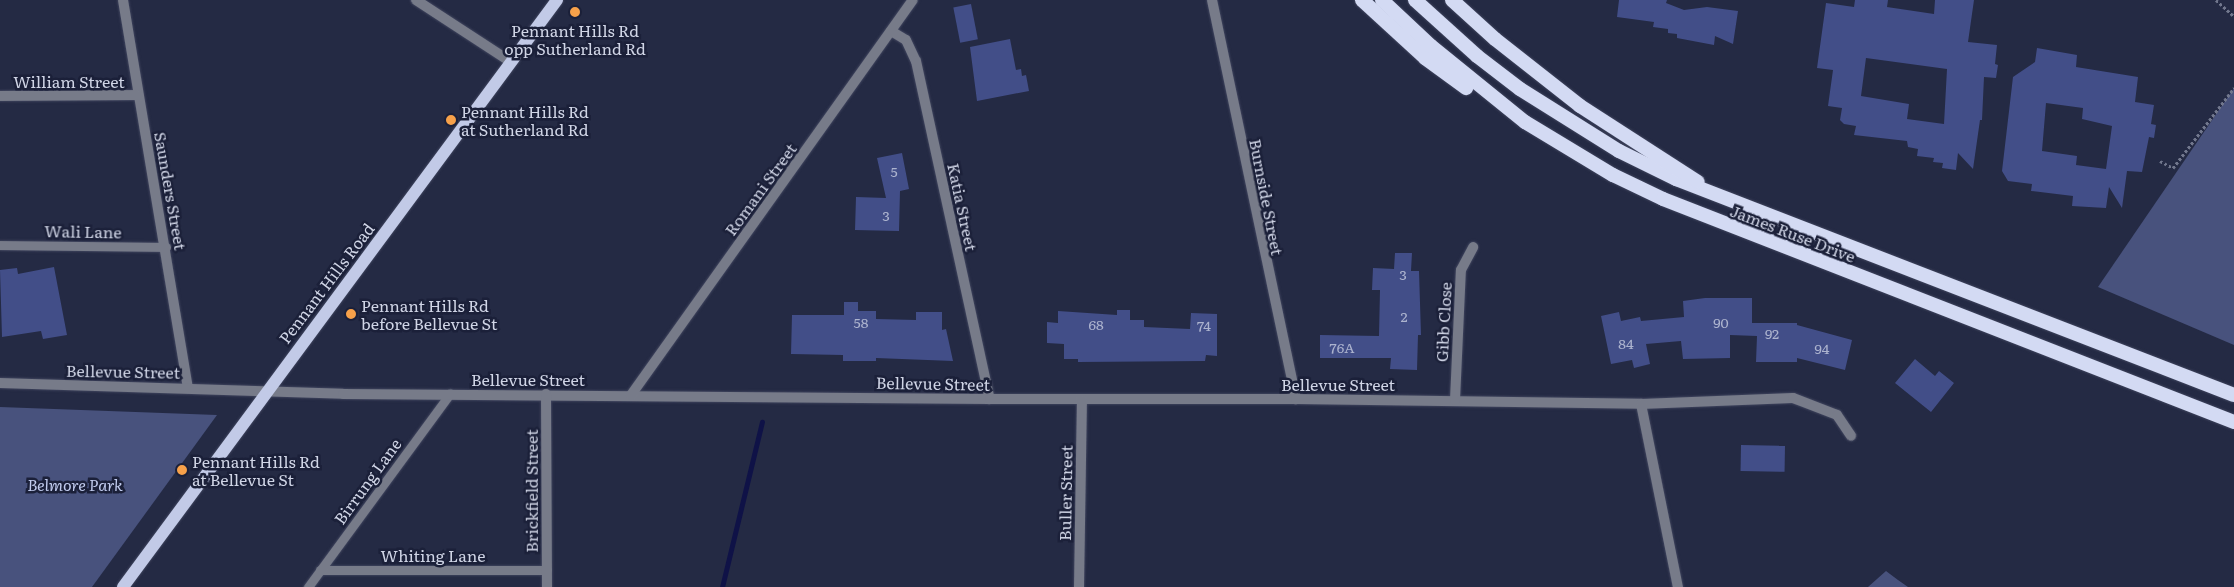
<!DOCTYPE html>
<html>
<head>
<meta charset="utf-8">
<style>
	body { margin:0 }
	#map { position:relative; width:2234px; height:587px; overflow:hidden; background:#242a44; font-family:Literata,serif }
	div>[style] { position:absolute }
	[style*='--x'] { left:calc(var(--x)*1px); top:calc(var(--y)*1px); width:calc(var(--w)*1px); rotate:calc(var(--a)*1deg) }
	.green>* { inset:0; background:#48527d }
	.stream>* { height:5px; margin:-2.5px; padding:0 2.5px; transform-origin:2.5px; border-radius:2.5px; background:#0f1247 }
	.building>* { inset:0; background:#424e88; transform-origin:0 0 }
	.path>* { height:3px; margin-top:-1.5px; transform-origin:0; background:repeating-linear-gradient(90deg,#71778d 0 2.5px,transparent 0 5px) }
	.roads { filter:drop-shadow(0 0 1px #40455e) drop-shadow(0 0 1px #40455e) }
	.service>* { height:9px; margin:-4.5px; padding:0 4.5px; transform-origin:4.5px; border-radius:4.5px; background:#777b89 }
	.minor>* { height:10px; margin:-5px; padding:0 5px; transform-origin:5px; border-radius:5px; background:#777b89 }
	.primary>* { height:12px; margin:-6px; padding:0 6px; transform-origin:6px; border-radius:6px; background:#c2cae7 }
	.trunk>* { height:14px; margin:-7px; padding:0 7px; transform-origin:7px; border-radius:7px; background:#d3daf3 }
	.dots>* { width:14px; height:14px; translate:-50% -50%; box-sizing:border-box; border:2px solid #1b2039; border-radius:50% }
	span { translate:-50% -50%; white-space:nowrap; text-align:center; line-height:1.15; -webkit-text-stroke:5px #1b2039; paint-order:stroke }
	.number-label { font-size:14px; color:#acb3ce }
	.number-label span { -webkit-text-stroke-width:0 }
	.poi-label { font-size:16px; color:#d0d5e6 }
	.left { translate:0 -50%; text-align:left }
	.street-label { font-size:16px; color:#d0d5e6 }
	.park-label { font-size:16px; color:#c2ccef; font-style:italic }
</style>
</head>
<body>
<div id="map">
	<div class="green">
		<i style="clip-path:polygon(2234px 88px,2234px 345px,2098px 287px)"></i>
		<i style="clip-path:polygon(0 407px,217px 415px,92px 587px,0 587px)"></i>
		<i style="clip-path:polygon(1886px 571px,1898px 580px,1908px 587px,1868px 587px)"></i>
	</div>
	<div class="stream">
		<i style="--x:722;--y:587;--w:170;--a:-76.4"></i>
	</div>
	<div class="building">
		<i style="clip-path:polygon(1619px 0,1667px 0,1666px 3px,1684px 10px,1707px 7px,1738px 11px,1733px 44px,1715px 36px,1714px 45px,1677px 38px,1677px 34px,1668px 33px,1668px 29px,1653px 27px,1654px 22px,1617px 17px)"></i>
		<i style="clip-path:polygon(evenodd,1855px 0,1888px 0,1887px 7px,1934px 14px,1935px 0,1974px 0,1968px 42px,1997px 45px,1995px 64px,1998px 65px,1996px 78px,1984px 77px,1982px 120px,1980px 120px,1973px 169px,1958px 153px,1956px 170px,1942px 168px,1943px 163px,1933px 162px,1934px 158px,1917px 156px,1918px 149px,1908px 147px,1907px 141px,1854px 135px,1856px 126px,1844px 124px,1840px 120px,1842px 108px,1828px 106px,1833px 70px,1817px 68px,1826px 3px,1854px 7px,1855px 0,1866px 58px,1947px 69px,1944px 124px,1907px 119px,1909px 104px,1861px 96px,1866px 58px)"></i>
		<i style="left:971px;top:4px;width:36px;height:18px;rotate:79deg"></i>
		<i style="clip-path:polygon(1010px 39px,1016px 70px,1021px 69px,1022px 76px,1026px 75px,1029px 91px,977px 101px,970px 47px)"></i>
		<i style="clip-path:polygon(evenodd,2037px 48px,2077px 55px,2076px 67px,2138px 77px,2135px 102px,2154px 105px,2151px 124px,2156px 125px,2154px 138px,2149px 137px,2142px 172px,2127px 171px,2122px 208px,2109px 187px,2106px 208px,2072px 206px,2073px 196px,2031px 191px,2032px 184px,2008px 181px,2002px 171px,2013px 77px,2035px 62px,2037px 48px,2046px 103px,2083px 108px,2082px 119px,2112px 126px,2106px 169px,2076px 165px,2077px 156px,2042px 151px,2046px 103px)"></i>
		<i style="clip-path:polygon(902px 153px,909px 189px,900px 191px,899px 231px,855px 230px,856px 197px,886px 198px,877px 158px)"></i>
		<i style="clip-path:polygon(1395px 253px,1412px 253px,1411px 271px,1419px 271px,1421px 335px,1418px 335px,1417px 370px,1390px 369px,1391px 358px,1320px 358px,1320px 335px,1379px 336px,1380px 290px,1372px 290px,1373px 268px,1394px 269px)"></i>
		<i style="clip-path:polygon(54px 267px,67px 335px,43px 339px,41px 331px,2px 337px,0 270px,17px 268px,18px 274px)"></i>
		<i style="clip-path:polygon(1705px 298px,1752px 298px,1752px 323px,1797px 323px,1797px 325px,1852px 340px,1845px 370px,1797px 358px,1797px 362px,1756px 362px,1757px 336px,1730px 335px,1730px 358px,1683px 359px,1681px 341px,1646px 344px,1650px 364px,1634px 368px,1632px 360px,1611px 364px,1601px 316px,1619px 312px,1621px 321px,1640px 317px,1641px 321px,1684px 317px,1683px 301px)"></i>
		<i style="clip-path:polygon(844px 302px,858px 302px,858px 311px,876px 311px,876px 319px,916px 320px,916px 312px,942px 312px,942px 330px,946px 329px,953px 361px,876px 358px,876px 361px,843px 361px,843px 355px,791px 354px,792px 315px,844px 315px)"></i>
		<i style="clip-path:polygon(1117px 310px,1130px 310px,1130px 320px,1144px 320px,1144px 327px,1190px 329px,1191px 313px,1217px 314px,1217px 356px,1206px 355px,1205px 361px,1078px 362px,1078px 359px,1064px 359px,1064px 344px,1047px 343px,1047px 322px,1058px 323px,1058px 311px,1117px 315px)"></i>
		<i style="clip-path:polygon(1915px 359px,1935px 376px,1939px 371px,1954px 383px,1931px 412px,1895px 383px)"></i>
		<i style="left:1741px;top:445px;width:44px;height:26px;rotate:1deg"></i>
	</div>
	<div class="path">
		<i style="--x:2216;--y:0;--w:24;--a:42"></i>
		<i style="--x:2160;--y:161;--w:15;--a:28"></i>
		<i style="--x:2173;--y:168;--w:101;--a:-52.7"></i>
	</div>
	<div class="roads">
		<div class="service">
			<i style="--x:0;--y:245;--w:166;--a:0.7"></i>
			<i style="--x:320;--y:570;--w:227;--a:0"></i>
			<i style="--x:308;--y:587;--w:240;--a:-53.7"></i>
		</div>
		<div class="minor">
			<i style="--x:123;--y:0;--w:393;--a:80.5"></i>
			<i style="--x:416;--y:0;--w:113;--a:33.1"></i>
			<i style="--x:1212;--y:0;--w:408;--a:78.1"></i>
			<i style="--x:891;--y:31;--w:17;--a:31"></i>
			<i style="--x:906;--y:40;--w:23;--a:65"></i>
			<i style="--x:916;--y:61;--w:346;--a:77.7"></i>
			<i style="--x:0;--y:96;--w:138;--a:-0.4"></i>
			<i style="--x:0;--y:383;--w:343;--a:1.8"></i>
			<i style="--x:343;--y:394;--w:647;--a:0.44"></i>
			<i style="--x:990;--y:399;--w:306;--a:0"></i>
			<i style="--x:1296;--y:399;--w:345;--a:0.8"></i>
			<i style="--x:1641;--y:404;--w:152;--a:-2.3"></i>
			<i style="--x:1793;--y:398;--w:47;--a:21.1"></i>
			<i style="--x:1837;--y:415;--w:25;--a:56"></i>
			<i style="--x:546;--y:394;--w:193;--a:89.7"></i>
			<i style="--x:631;--y:395;--w:485;--a:-54.5"></i>
			<i style="--x:1455;--y:400;--w:130;--a:-87.4"></i>
			<i style="--x:1461;--y:270;--w:26;--a:-62"></i>
			<i style="--x:1641;--y:404;--w:187;--a:78.6"></i>
			<i style="--x:1079;--y:587;--w:187;--a:-89.1"></i>
		</div>
		<div class="primary">
			<i style="--x:123;--y:587;--w:730;--a:-53.52"></i>
		</div>
		<div class="trunk">
			<i style="--x:1362;--y:0;--w:86;--a:42.6"></i>
			<i style="--x:1425;--y:58;--w:51;--a:36.2"></i>
			<i style="--x:1382;--y:0;--w:67;--a:43.2"></i>
			<i style="--x:1431;--y:46;--w:121;--a:39"></i>
			<i style="--x:1525;--y:122;--w:103;--a:31.1"></i>
			<i style="--x:1613;--y:175;--w:55;--a:25.6"></i>
			<i style="--x:1663;--y:199;--w:613;--a:21.33"></i>
			<i style="--x:1415;--y:0;--w:84;--a:42.1"></i>
			<i style="--x:1477;--y:56;--w:54;--a:37.5"></i>
			<i style="--x:1520;--y:89;--w:117;--a:32.1"></i>
			<i style="--x:1619;--y:151;--w:64;--a:26.2"></i>
			<i style="--x:1676;--y:179;--w:598;--a:21.16"></i>
			<i style="--x:1452;--y:0;--w:58;--a:42.2"></i>
			<i style="--x:1495;--y:39;--w:108;--a:38.2"></i>
			<i style="--x:1580;--y:106;--w:140;--a:32.8"></i>
		</div>
	</div>
	<div class="dots">
		<i style="left:575px;top:12px;background:#f7a14a"></i>
		<i style="left:451px;top:120px;background:#f7a14a"></i>
		<i style="left:351px;top:314px;background:#f7a14a"></i>
		<i style="left:182px;top:470px;background:#f7a14a"></i>
	</div>
	<div class="number-label">
		<span style="left:894px;top:171px">5</span>
		<span style="left:886px;top:215px">3</span>
		<span style="left:1403px;top:274px">3</span>
		<span style="left:1404px;top:316px">2</span>
		<span style="left:861px;top:322px">58</span>
		<span style="left:1721px;top:322px">90</span>
		<span style="left:1096px;top:324px">68</span>
		<span style="left:1204px;top:325px">74</span>
		<span style="left:1772px;top:333px">92</span>
		<span style="left:1626px;top:343px">84</span>
		<span style="left:1342px;top:347px">76A</span>
		<span style="left:1822px;top:348px">94</span>
	</div>
	<div class="poi-label">
		<span style="left:575px;top:39px">Pennant Hills Rd<br>opp Sutherland Rd</span>
		<span class="left" style="left:461px;top:120px">Pennant Hills Rd<br>at Sutherland Rd</span>
		<span class="left" style="left:361px;top:314px">Pennant Hills Rd<br>before Bellevue St</span>
		<span class="left" style="left:192px;top:470px">Pennant Hills Rd<br>at Bellevue St</span>
	</div>
	<div class="street-label">
		<span style="left:69px;top:81px">William Street</span>
		<span style="left:760px;top:189px;rotate:-54deg">Romani Street</span>
		<span style="left:171px;top:191px;rotate:80deg">Saunders Street</span>
		<span style="left:1267px;top:197px;rotate:79deg">Burnside Street</span>
		<span style="left:963px;top:207px;rotate:78deg">Katia Street</span>
		<span style="left:83px;top:231px;rotate:1deg">Wali Lane</span>
		<span style="left:1793px;top:233px;rotate:21deg">James Ruse Drive</span>
		<span style="left:326px;top:283px;rotate:-53deg">Pennant Hills Road</span>
		<span style="left:1443px;top:322px;rotate:-87deg">Gibb Close</span>
		<span style="left:123px;top:371px;rotate:1deg">Bellevue Street</span>
		<span style="left:528px;top:379px">Bellevue Street</span>
		<span style="left:933px;top:383px;rotate:1deg">Bellevue Street</span>
		<span style="left:1338px;top:384px">Bellevue Street</span>
		<span style="left:367px;top:481px;rotate:-54deg">Birrung Lane</span>
		<span style="left:531px;top:491px;rotate:-90deg">Brickfield Street</span>
		<span style="left:1065px;top:493px;rotate:-89deg">Buller Street</span>
		<span style="left:433px;top:555px">Whiting Lane</span>
	</div>
	<div class="park-label">
		<span style="left:75px;top:484px">Belmore Park</span>
	</div>
</div>
</body>
</html>
